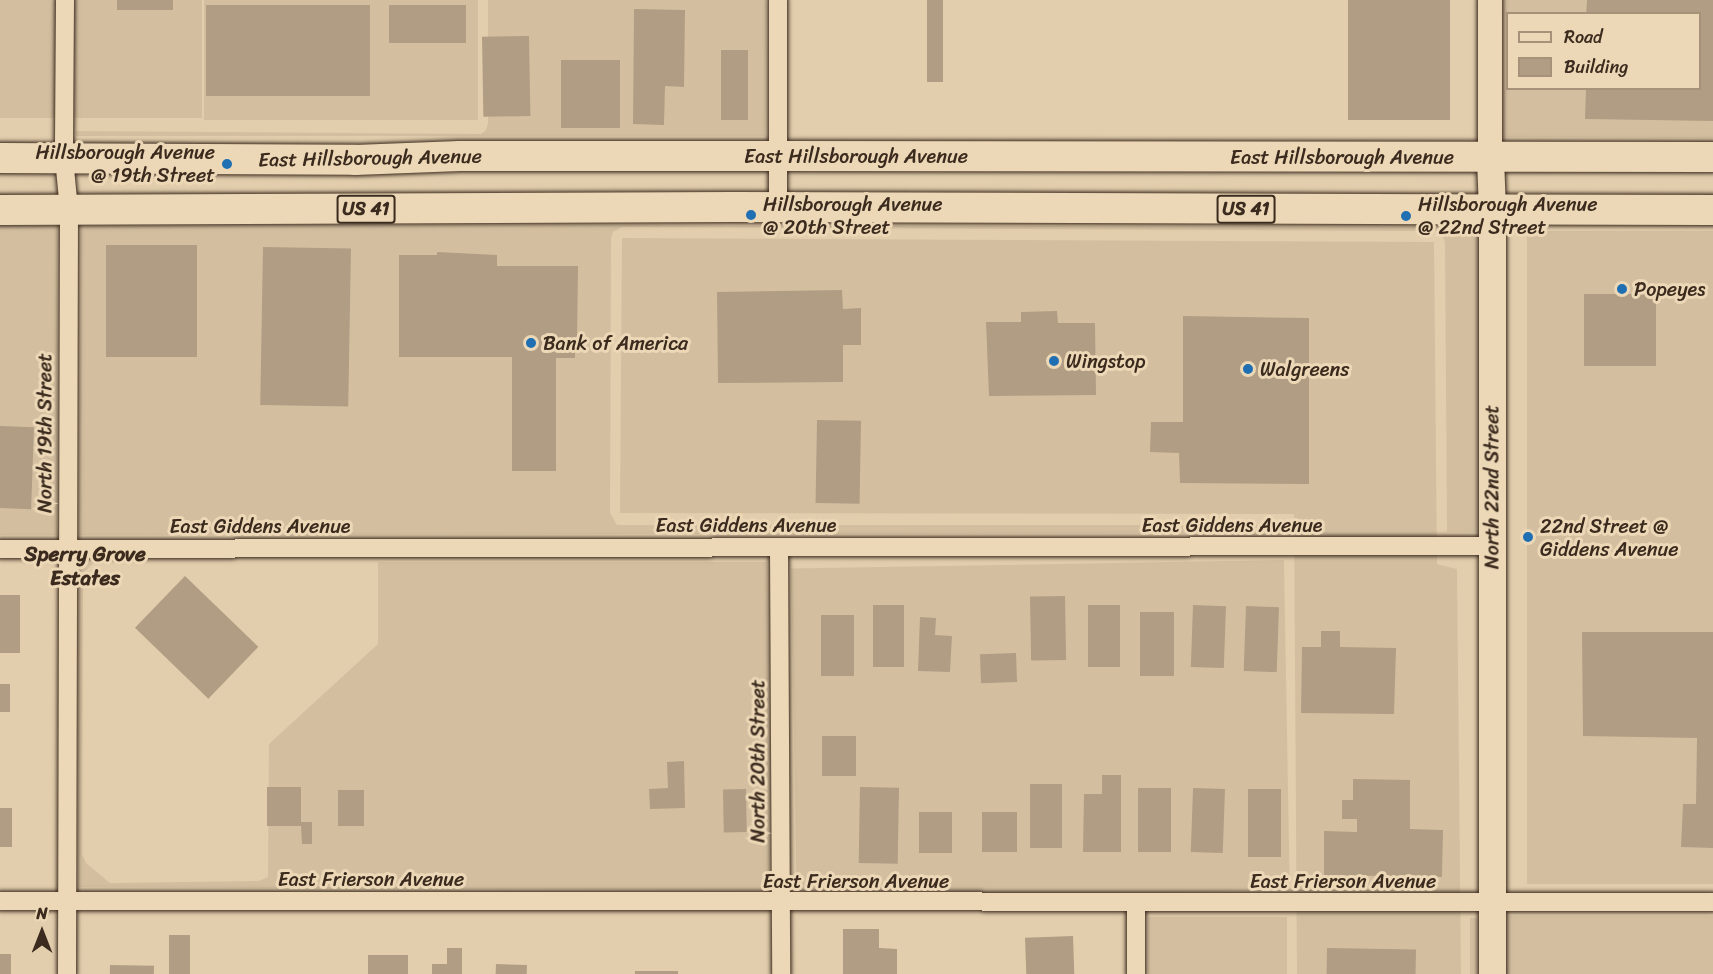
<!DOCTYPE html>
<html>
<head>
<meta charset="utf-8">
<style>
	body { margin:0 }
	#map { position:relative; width:1713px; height:974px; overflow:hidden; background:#e2cead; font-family:Sriracha,sans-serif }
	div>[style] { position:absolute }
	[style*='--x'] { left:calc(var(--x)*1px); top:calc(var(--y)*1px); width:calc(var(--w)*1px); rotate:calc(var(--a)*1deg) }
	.built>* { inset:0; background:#d3bfa0; transform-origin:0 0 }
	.building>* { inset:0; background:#b19d83; transform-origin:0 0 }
	.roads { filter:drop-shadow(0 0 2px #3b2a1e) drop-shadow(0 0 2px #3b2a1e) }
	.minor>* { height:18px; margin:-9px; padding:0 9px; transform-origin:9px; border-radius:9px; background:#ecd8b6 }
	.tertiary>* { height:24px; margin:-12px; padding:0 12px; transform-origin:12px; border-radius:12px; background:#ecd8b6 }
	.secondary>* { height:27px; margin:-13.5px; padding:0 13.5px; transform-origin:13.5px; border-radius:13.5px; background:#ecd8b6 }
	.primary>* { height:30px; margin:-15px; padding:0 15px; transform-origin:15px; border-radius:15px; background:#ecd8b6 }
	.dots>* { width:16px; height:16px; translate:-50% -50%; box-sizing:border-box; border:3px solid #ecd8b6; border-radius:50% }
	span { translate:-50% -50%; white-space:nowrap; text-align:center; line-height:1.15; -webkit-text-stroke:6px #ecd8b6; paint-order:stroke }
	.shield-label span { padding:2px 4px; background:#ecd8b6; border:2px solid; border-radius:4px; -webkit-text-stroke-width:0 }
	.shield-label { font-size:18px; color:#3b2a1e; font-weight:700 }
	.poi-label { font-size:20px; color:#3b2a1e }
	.right { translate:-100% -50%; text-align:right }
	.left { translate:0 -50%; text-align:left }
	.street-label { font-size:20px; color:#3b2a1e }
	.neighbourhood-label { font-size:21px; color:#3b2a1e; font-weight:700 }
	.legend { position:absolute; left:1506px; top:12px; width:195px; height:78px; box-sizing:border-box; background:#ecd8b6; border:2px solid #a59279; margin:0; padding:8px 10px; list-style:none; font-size:18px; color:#3b2a1e }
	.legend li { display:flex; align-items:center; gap:12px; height:30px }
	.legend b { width:30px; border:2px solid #a59279 }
	.north { position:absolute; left:12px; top:902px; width:60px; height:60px; -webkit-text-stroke:4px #ecd8b6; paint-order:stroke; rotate:0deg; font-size:16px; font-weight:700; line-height:24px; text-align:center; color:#3b2a1e }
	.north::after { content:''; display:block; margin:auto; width:21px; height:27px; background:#3b2a1e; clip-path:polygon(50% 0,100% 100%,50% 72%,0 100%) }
</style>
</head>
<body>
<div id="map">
	<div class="built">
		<i style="left:0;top:0;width:202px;height:118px"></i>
		<i style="left:204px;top:0;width:274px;height:120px"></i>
		<i style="clip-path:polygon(488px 0,766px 0,765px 136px,76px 136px,76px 131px,481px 134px,486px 130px,488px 123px)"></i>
		<i style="clip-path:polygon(evenodd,1503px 0,1713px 0,1713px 138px,1502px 137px,1503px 0,1508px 14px,1700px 14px,1700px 88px,1508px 88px,1508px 14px)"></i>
		<i style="clip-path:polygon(536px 225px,1480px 227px,1480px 532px,1447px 532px,1445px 242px,1442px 235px,1437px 231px,622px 227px,613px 232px,611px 238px,610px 513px,617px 525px,1284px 525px,1284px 533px,79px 535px,81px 226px)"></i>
		<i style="left:0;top:226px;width:57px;height:309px"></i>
		<i style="left:1527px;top:231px;width:186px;height:653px"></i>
		<i style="clip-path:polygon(622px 238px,1434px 242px,1437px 564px,1457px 569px,1461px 974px,1297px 974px,1294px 514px,620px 513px)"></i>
		<i style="left:1284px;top:560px;width:330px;height:493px;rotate:89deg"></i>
		<i style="clip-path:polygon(378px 562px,767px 562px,769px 890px,78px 887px,79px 563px,93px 563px,84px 573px,83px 579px,82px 854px,86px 863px,110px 883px,259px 881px,268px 877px,269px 744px,378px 644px)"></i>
		<i style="left:1713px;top:916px;width:58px;height:209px;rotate:90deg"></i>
		<i style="left:1148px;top:917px;width:139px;height:57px"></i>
		<i style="left:1470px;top:918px;width:10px;height:56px"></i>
	</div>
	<div class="building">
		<i style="left:117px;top:0;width:56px;height:10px"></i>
		<i style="left:927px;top:0;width:16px;height:82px"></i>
		<i style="left:1348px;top:0;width:102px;height:120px"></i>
		<i style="clip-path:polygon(1587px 0,1713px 0,1713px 121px,1585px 119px,1586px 88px,1700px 88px,1700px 14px,1586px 14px)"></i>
		<i style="left:206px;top:5px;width:164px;height:91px"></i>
		<i style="left:389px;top:5px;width:77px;height:38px"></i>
		<i style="clip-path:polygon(634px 9px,685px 10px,684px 87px,665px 86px,664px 125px,633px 124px)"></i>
		<i style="left:529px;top:36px;width:80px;height:47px;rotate:89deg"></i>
		<i style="left:721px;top:50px;width:27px;height:70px"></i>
		<i style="left:561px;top:60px;width:59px;height:68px"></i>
		<i style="left:106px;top:245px;width:91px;height:112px"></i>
		<i style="left:263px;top:247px;width:88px;height:158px;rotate:1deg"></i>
		<i style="clip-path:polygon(437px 252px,497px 255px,497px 266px,578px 266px,577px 342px,575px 342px,575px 358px,556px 358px,556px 471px,512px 471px,512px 357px,399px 357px,399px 255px,437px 255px)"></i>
		<i style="clip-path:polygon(842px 290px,843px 309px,861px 308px,861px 345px,843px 345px,843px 382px,718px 383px,717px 292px)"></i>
		<i style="left:1584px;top:294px;width:72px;height:72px"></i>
		<i style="clip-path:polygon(1057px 311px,1058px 323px,1095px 323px,1096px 395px,989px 396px,986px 322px,1021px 322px,1021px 312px)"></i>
		<i style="clip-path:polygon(1183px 316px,1309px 318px,1309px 484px,1180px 483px,1179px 453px,1150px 452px,1151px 422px,1183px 422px)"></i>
		<i style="left:817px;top:420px;width:44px;height:83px;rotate:1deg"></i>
		<i style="left:0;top:426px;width:34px;height:82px;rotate:2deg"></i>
		<i style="left:185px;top:576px;width:102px;height:72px;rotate:44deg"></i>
		<i style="left:0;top:595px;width:20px;height:58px"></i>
		<i style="left:1065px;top:596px;width:64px;height:35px;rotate:89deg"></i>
		<i style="left:873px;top:605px;width:31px;height:62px"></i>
		<i style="left:1088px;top:605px;width:32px;height:62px"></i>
		<i style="left:1193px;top:605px;width:33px;height:62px;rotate:2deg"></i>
		<i style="left:1246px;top:606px;width:33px;height:65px;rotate:2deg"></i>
		<i style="left:1140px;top:612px;width:34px;height:64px"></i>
		<i style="left:821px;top:615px;width:33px;height:61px"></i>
		<i style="clip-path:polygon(920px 617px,936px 618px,935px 635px,952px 636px,950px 672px,918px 671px)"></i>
		<i style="clip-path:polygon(1321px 631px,1340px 631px,1340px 647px,1396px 648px,1394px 714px,1301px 713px,1302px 647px,1321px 647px)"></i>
		<i style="clip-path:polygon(1582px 632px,1713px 632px,1713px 848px,1681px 847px,1683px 804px,1696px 804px,1697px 738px,1583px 736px)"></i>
		<i style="left:1016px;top:653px;width:29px;height:36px;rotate:88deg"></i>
		<i style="left:0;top:684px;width:10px;height:28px"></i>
		<i style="left:822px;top:736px;width:34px;height:40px"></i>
		<i style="clip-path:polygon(684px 761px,685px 808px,650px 809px,649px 789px,668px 788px,667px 762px)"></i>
		<i style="clip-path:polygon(1102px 775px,1121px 775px,1121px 852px,1083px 852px,1084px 794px,1102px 794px)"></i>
		<i style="clip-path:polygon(1353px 779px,1410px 780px,1410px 829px,1443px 830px,1442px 877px,1324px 875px,1324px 831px,1357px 832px,1357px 819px,1342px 819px,1342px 800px,1353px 800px)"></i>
		<i style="left:1030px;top:784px;width:32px;height:64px"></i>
		<i style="clip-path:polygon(267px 787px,301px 787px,301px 822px,312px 822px,312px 844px,302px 844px,301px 826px,267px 826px)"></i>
		<i style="left:860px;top:787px;width:39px;height:76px;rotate:1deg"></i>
		<i style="left:1138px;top:788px;width:33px;height:64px"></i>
		<i style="left:1193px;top:788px;width:32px;height:64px;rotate:2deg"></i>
		<i style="left:746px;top:789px;width:43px;height:23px;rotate:89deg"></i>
		<i style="left:1248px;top:789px;width:33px;height:68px"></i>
		<i style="left:338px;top:790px;width:26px;height:36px"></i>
		<i style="left:0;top:808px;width:12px;height:39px"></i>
		<i style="left:919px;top:812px;width:33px;height:41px"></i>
		<i style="left:1017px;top:812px;width:40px;height:35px;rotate:90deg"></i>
		<i style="clip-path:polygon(843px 929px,879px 929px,879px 948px,897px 949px,897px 974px,843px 974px)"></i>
		<i style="left:169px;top:935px;width:21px;height:39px"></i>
		<i style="left:1073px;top:936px;width:38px;height:48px;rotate:88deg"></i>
		<i style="clip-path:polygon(447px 948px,462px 948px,462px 974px,432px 974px,432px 964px,447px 964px)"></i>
		<i style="left:1327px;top:948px;width:89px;height:26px;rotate:1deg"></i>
		<i style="left:0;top:954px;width:11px;height:20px"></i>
		<i style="left:368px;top:955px;width:40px;height:19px"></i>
		<i style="left:496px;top:964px;width:31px;height:10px;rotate:2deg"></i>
		<i style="left:110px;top:965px;width:44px;height:9px;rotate:1deg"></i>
		<i style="left:635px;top:971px;width:43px;height:3px"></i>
	</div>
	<div class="roads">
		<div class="minor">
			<i style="--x:65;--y:0;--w:158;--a:90.4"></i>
			<i style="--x:64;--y:158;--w:52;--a:84.5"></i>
			<i style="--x:69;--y:210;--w:764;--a:90.15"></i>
			<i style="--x:778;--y:0;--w:208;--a:90"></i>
			<i style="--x:779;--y:548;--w:426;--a:89.7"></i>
			<i style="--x:0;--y:549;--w:1492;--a:-0.12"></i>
			<i style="--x:0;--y:901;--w:1713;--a:0.03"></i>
			<i style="--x:1136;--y:903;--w:71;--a:90"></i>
		</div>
		<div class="tertiary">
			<i style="--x:1490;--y:158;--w:158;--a:-90"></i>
		</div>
		<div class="secondary">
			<i style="--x:1490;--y:158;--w:53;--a:87.8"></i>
			<i style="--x:1492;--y:211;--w:763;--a:90"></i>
		</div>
		<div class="primary">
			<i style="--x:0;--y:158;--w:355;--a:0.3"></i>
			<i style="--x:355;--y:160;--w:105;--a:-2.2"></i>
			<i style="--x:460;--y:156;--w:317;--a:0"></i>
			<i style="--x:777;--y:156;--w:936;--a:0.06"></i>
			<i style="--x:0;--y:210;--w:733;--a:-0.23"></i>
			<i style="--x:733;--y:207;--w:980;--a:0.18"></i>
		</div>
	</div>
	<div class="dots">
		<i style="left:227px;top:164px;background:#1f6fb2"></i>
		<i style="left:751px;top:215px;background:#1f6fb2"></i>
		<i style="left:1406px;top:216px;background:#1f6fb2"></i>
		<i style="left:1622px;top:289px;background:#1f6fb2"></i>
		<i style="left:531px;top:343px;background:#1f6fb2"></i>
		<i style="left:1054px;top:361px;background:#1f6fb2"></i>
		<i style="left:1248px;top:369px;background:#1f6fb2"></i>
		<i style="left:1528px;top:537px;background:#1f6fb2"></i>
	</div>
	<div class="shield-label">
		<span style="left:366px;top:209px">US 41</span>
		<span style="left:1246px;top:209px">US 41</span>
	</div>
	<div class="poi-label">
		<span class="right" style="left:215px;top:164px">Hillsborough Avenue<br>@ 19th Street</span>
		<span class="left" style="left:763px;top:216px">Hillsborough Avenue<br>@ 20th Street</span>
		<span class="left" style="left:1418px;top:216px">Hillsborough Avenue<br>@ 22nd Street</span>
		<span class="left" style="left:1634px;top:289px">Popeyes</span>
		<span class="left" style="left:543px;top:343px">Bank of America</span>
		<span class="left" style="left:1066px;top:361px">Wingstop</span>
		<span class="left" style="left:1260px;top:369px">Walgreens</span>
		<span class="left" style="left:1540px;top:538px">22nd Street @<br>Giddens Avenue</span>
	</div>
	<div class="street-label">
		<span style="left:856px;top:156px">East Hillsborough Avenue</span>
		<span style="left:1342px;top:157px">East Hillsborough Avenue</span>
		<span style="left:370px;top:158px;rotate:-1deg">East Hillsborough Avenue</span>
		<span style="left:45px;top:433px;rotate:-90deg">North 19th Street</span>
		<span style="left:1492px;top:487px;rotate:-90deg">North 22nd Street</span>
		<span style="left:746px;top:525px">East Giddens Avenue</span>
		<span style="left:1232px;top:525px">East Giddens Avenue</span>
		<span style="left:260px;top:526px">East Giddens Avenue</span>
		<span style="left:758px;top:761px;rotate:-90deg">North 20th Street</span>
		<span style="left:371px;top:879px">East Frierson Avenue</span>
		<span style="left:856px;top:881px">East Frierson Avenue</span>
		<span style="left:1343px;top:881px">East Frierson Avenue</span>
	</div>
	<div class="neighbourhood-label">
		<span style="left:85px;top:566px">Sperry Grove<br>Estates</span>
	</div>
	<ul class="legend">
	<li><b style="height:8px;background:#ecd8b6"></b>Road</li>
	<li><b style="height:16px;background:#b19d83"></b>Building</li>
	</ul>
	<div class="north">N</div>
</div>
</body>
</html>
